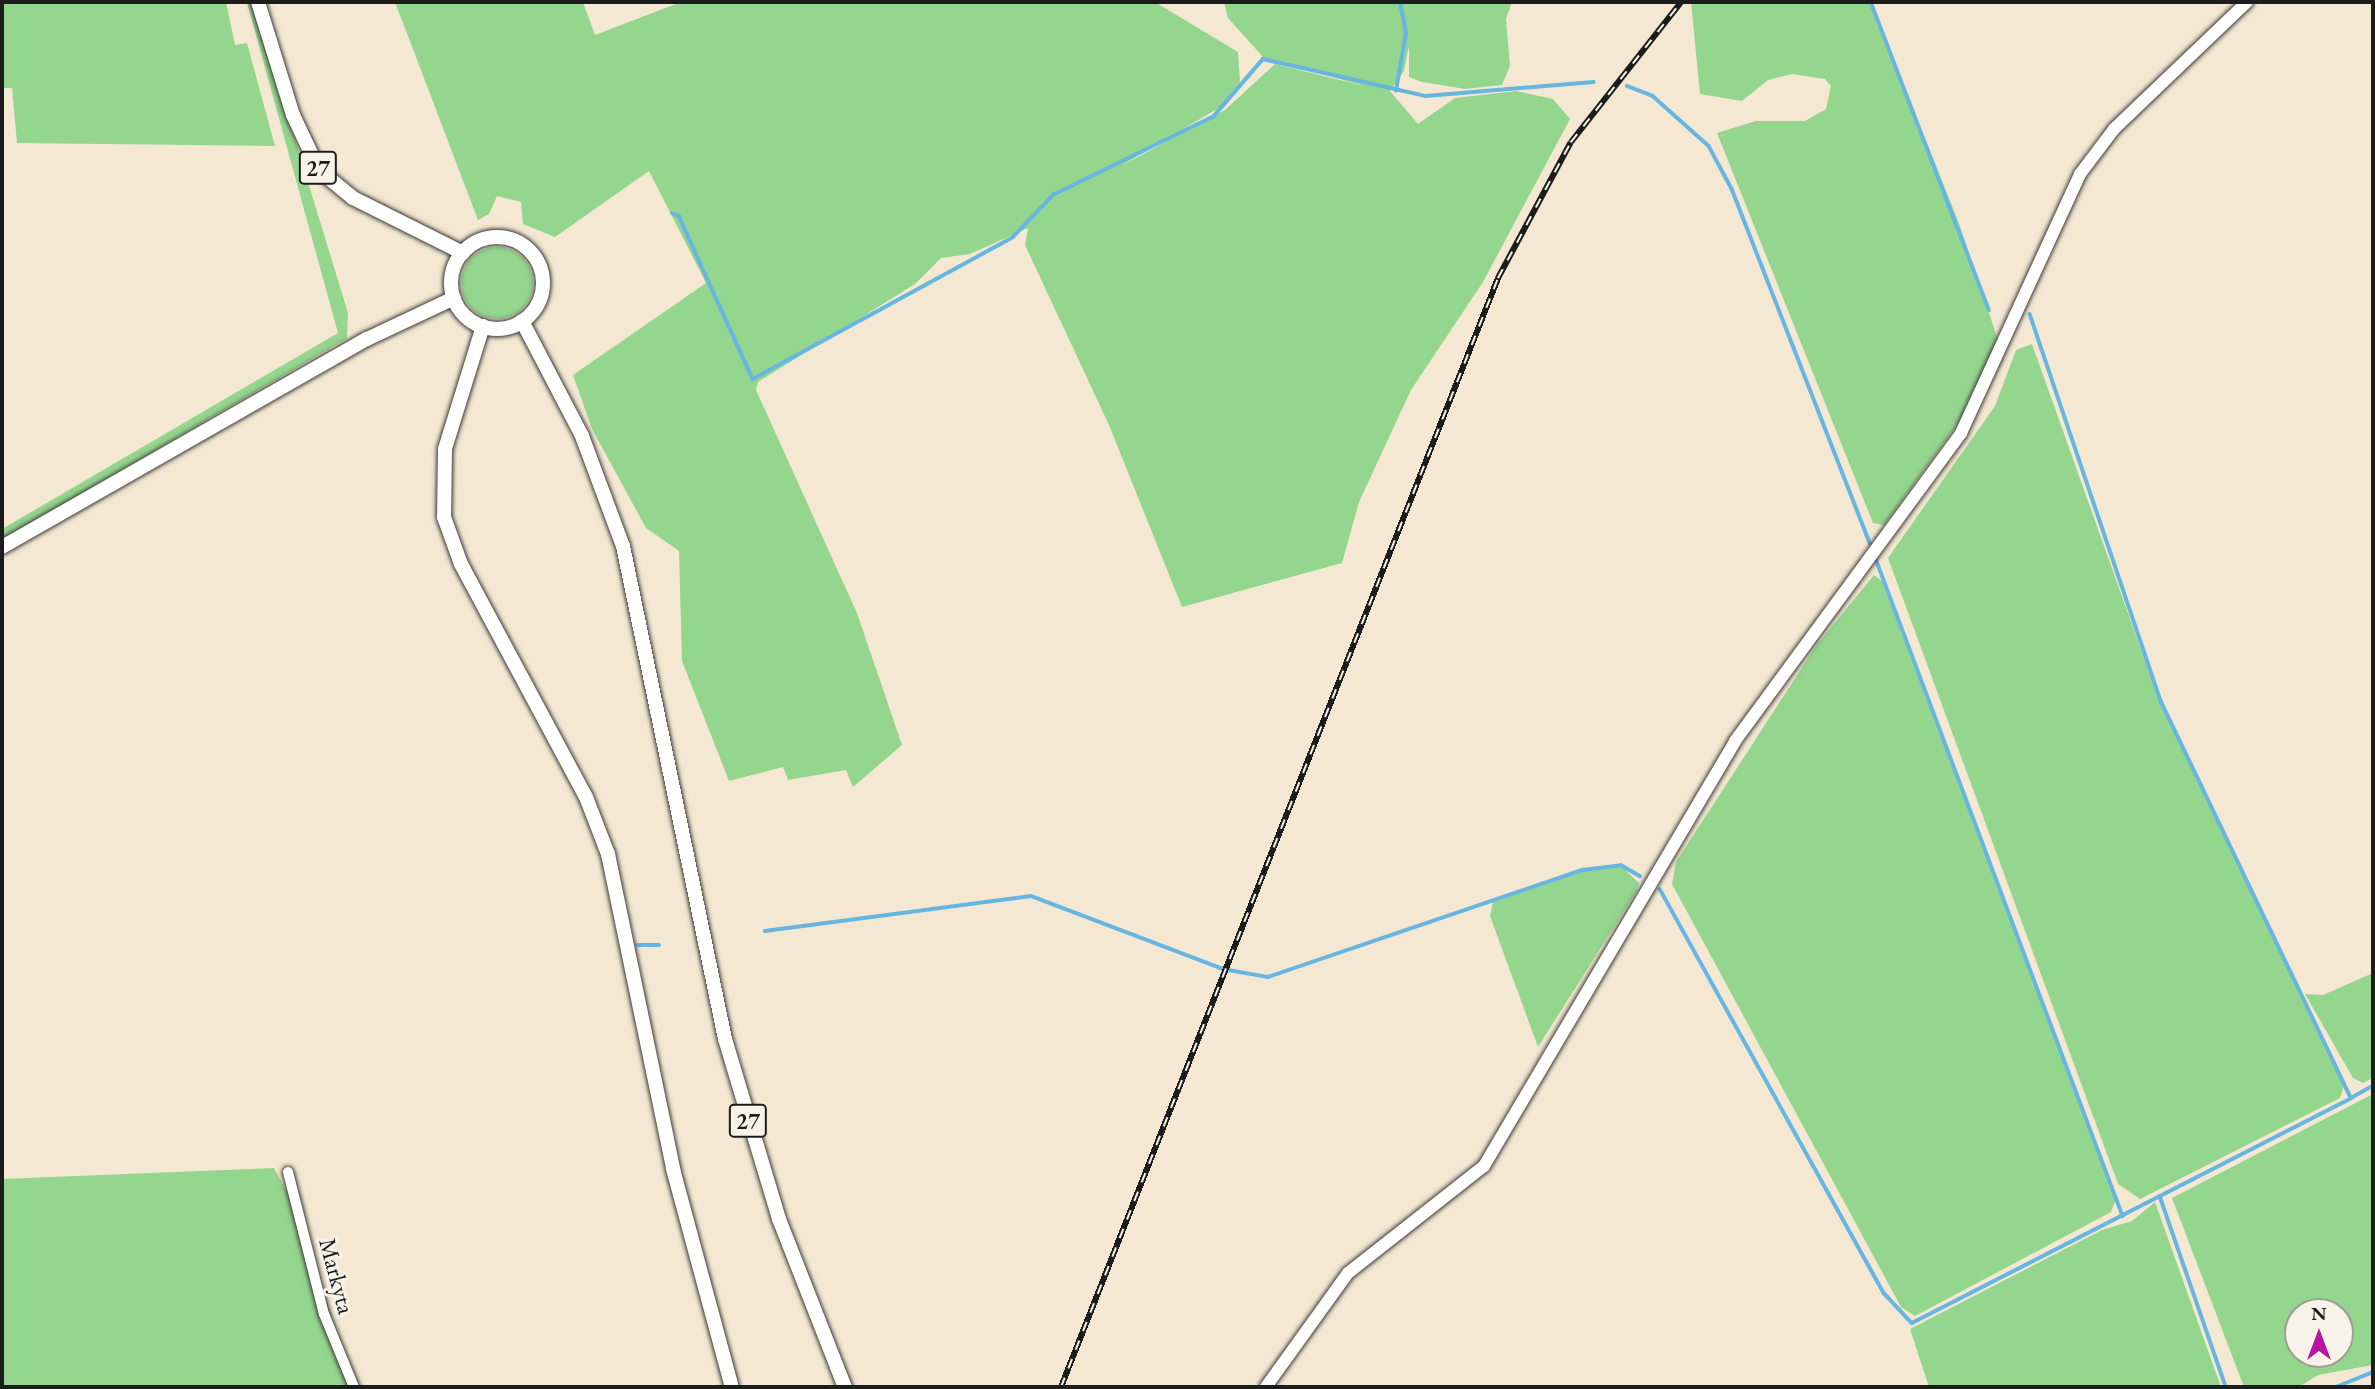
<!DOCTYPE html>
<html>
<head>
<meta charset="utf-8">
<style>
	body { margin:0 }
	#map { position:relative; width:2375px; height:1389px; overflow:hidden; background:#f4e8d3; font-family:"EB Garamond",serif }
	div>[style] { position:absolute }
	[style*='--x'] { left:calc(var(--x)*1px); top:calc(var(--y)*1px); width:calc(var(--w)*1px); rotate:calc(var(--a)*1deg) }
	.green>* { inset:0; background:#94d68e }
	.round { border-radius:50% }
	.stream>* { height:3.5px; margin:-1.75px; padding:0 1.75px; transform-origin:1.75px; border-radius:1.75px; background:#67b5e1 }
	.roads { filter:drop-shadow(0 0 2px #3c3b37) drop-shadow(0 0 2px #3c3b37) }
	.minor>* { height:10px; margin:-5px; padding:0 5px; transform-origin:5px; border-radius:5px; background:#fff }
	.tertiary>* { height:12px; margin:-6px; padding:0 6px; transform-origin:6px; border-radius:6px; background:#fff }
	.secondary>* { height:14px; margin:-7px; padding:0 7px; transform-origin:7px; border-radius:7px; background:#fff }
	.primary>* { height:14px; margin:-7px; padding:0 7px; transform-origin:7px; border-radius:7px; background:#fff }
	.primary>.ring { margin:-7px; padding:0; box-sizing:content-box; background:none; border:14px solid #fff; border-radius:50% }
	.rail>* { height:6px; margin-top:-3px; transform-origin:0; background:repeating-linear-gradient(90deg,#f7f3e8 0 10px,#1c1c1c 0 20px); box-sizing:border-box; border-block:2px solid #1c1c1c }
	span { translate:-50% -50%; white-space:nowrap; text-align:center; line-height:1.15; -webkit-text-stroke:6px #f7f3e8; paint-order:stroke }
	.shield-label span { padding:2px 5px; background:#f7f3e8; border:2px solid; border-radius:5px; -webkit-text-stroke-width:0 }
	.shield-label { font-size:23px; color:#1c1c1c; font-weight:700 }
	.street-label { font-size:24px; color:#1c1c1c }
	.frame { position:absolute; inset:0; border:4px solid #1c1c1c; pointer-events:none }
	.north { position:absolute; left:2284px; top:1298px; width:70px; height:70px; box-sizing:border-box; background:#f7f3e8; border:2px solid #9f9d96; border-radius:50%; rotate:0deg; font-size:19px; font-weight:700; line-height:28px; text-align:center; color:#1c1c1c }
	.north::after { content:''; display:block; margin:auto; width:24px; height:32px; background:#b5179e; clip-path:polygon(50% 0,100% 100%,50% 72%,0 100%) }
</style>
</head>
<body>
<div id="map">
	<div class="green">
		<i style="clip-path:polygon(2px 2px,226px 2px,235px 45px,247px 43px,275px 146px,17px 143px,12px 88px,2px 88px)"></i>
		<i style="clip-path:polygon(247px 2px,253px 2px,348px 313px,347px 338px,2px 540px,2px 529px,338px 333px)"></i>
		<i style="clip-path:polygon(395px 2px,583px 2px,595px 35px,681px 2px,1155px 2px,1238px 52px,1240px 82px,1222px 106px,1121px 166px,1225px 110px,1275px 64px,1364px 86px,1263px 57px,1228px 18px,1224px 2px,1399px 2px,1400px 7px,1401px 2px,1512px 2px,1506px 19px,1510px 66px,1502px 85px,1465px 89px,1422px 82px,1409px 77px,1409px 46px,1404px 71px,1390px 91px,1418px 124px,1455px 98px,1516px 91px,1553px 99px,1570px 119px,1483px 282px,1411px 390px,1359px 502px,1342px 563px,1182px 607px,1109px 425px,1025px 245px,1028px 228px,970px 254px,941px 258px,915px 284px,758px 382px,756px 390px,857px 613px,902px 745px,853px 787px,846px 770px,788px 780px,783px 767px,729px 781px,682px 661px,679px 551px,646px 528px,592px 429px,573px 375px,706px 283px,649px 171px,555px 237px,523px 224px,521px 202px,497px 196px,489px 214px,478px 220px)"></i>
		<i style="clip-path:polygon(1691px 2px,1871px 2px,1960px 226px,1998px 340px,1964px 415px,1884px 525px,1873px 523px,1717px 133px,1756px 121px,1805px 121px,1826px 109px,1831px 86px,1825px 79px,1792px 74px,1768px 80px,1742px 101px,1700px 94px)"></i>
		<i class="round" style="left:461px;top:247px;width:72px;height:72px"></i>
		<i style="clip-path:polygon(2032px 344px,2160px 703px,2344px 1085px,2340px 1098px,2140px 1199px,2118px 1184px,1888px 558px,1995px 406px,2016px 350px)"></i>
		<i style="clip-path:polygon(1874px 575px,1882px 581px,2116px 1199px,2111px 1212px,1915px 1316px,1901px 1307px,1672px 884px,1676px 862px,1816px 646px)"></i>
		<i style="clip-path:polygon(1622px 867px,1639px 883px,1636px 892px,1538px 1047px,1490px 916px,1493px 902px,1588px 869px)"></i>
		<i style="clip-path:polygon(2373px 973px,2373px 1078px,2363px 1083px,2353px 1078px,2305px 994px,2323px 995px)"></i>
		<i style="clip-path:polygon(evenodd,2373px 1094px,2373px 1365px,2318px 1375px,2299px 1387px,2244px 1387px,2172px 1198px,2373px 1094px,2298px 1312px,2340px 1312px,2340px 1354px,2298px 1354px,2298px 1312px)"></i>
		<i style="clip-path:polygon(274px 1168px,301px 1218px,354px 1387px,2px 1387px,2px 1179px)"></i>
		<i style="clip-path:polygon(2155px 1202px,2221px 1387px,1929px 1387px,1910px 1329px,2102px 1230px,2132px 1221px)"></i>
	</div>
	<div class="stream">
		<i style="--x:1871;--y:2;--w:330;--a:69"></i>
		<i style="--x:1627;--y:86;--w:28;--a:21"></i>
		<i style="--x:1653;--y:96;--w:75;--a:41.8"></i>
		<i style="--x:1709;--y:146;--w:49;--a:61.9"></i>
		<i style="--x:1732;--y:189;--w:380;--a:68.7"></i>
		<i style="--x:1396;--y:91;--w:59;--a:-80.2"></i>
		<i style="--x:1406;--y:33;--w:32;--a:-101"></i>
		<i style="--x:672;--y:213;--w:8;--a:23"></i>
		<i style="--x:679;--y:216;--w:179;--a:65.6"></i>
		<i style="--x:753;--y:379;--w:296;--a:-28.6"></i>
		<i style="--x:1013;--y:237;--w:58;--a:-46.4"></i>
		<i style="--x:1053;--y:195;--w:179;--a:-26.1"></i>
		<i style="--x:1214;--y:116;--w:75;--a:-49.3"></i>
		<i style="--x:1263;--y:59;--w:167;--a:12.8"></i>
		<i style="--x:1426;--y:96;--w:168;--a:-4.8"></i>
		<i style="--x:2030;--y:314;--w:409;--a:71.3"></i>
		<i style="--x:2161;--y:701;--w:440;--a:64.4"></i>
		<i style="--x:2351;--y:1098;--w:25;--a:-29"></i>
		<i style="--x:1876;--y:559;--w:702;--a:69.4"></i>
		<i style="--x:1660;--y:889;--w:462;--a:61"></i>
		<i style="--x:1884;--y:1293;--w:41;--a:47"></i>
		<i style="--x:1912;--y:1323;--w:493;--a:-27.1"></i>
		<i style="--x:765;--y:931;--w:268;--a:-7.5"></i>
		<i style="--x:1031;--y:896;--w:205;--a:20.8"></i>
		<i style="--x:1223;--y:969;--w:46;--a:10.1"></i>
		<i style="--x:1268;--y:977;--w:333;--a:-18.8"></i>
		<i style="--x:1583;--y:870;--w:38;--a:-7"></i>
		<i style="--x:1621;--y:865;--w:22;--a:30"></i>
		<i style="--x:638;--y:945;--w:21;--a:0"></i>
		<i style="--x:2160;--y:1196;--w:202;--a:70.9"></i>
		<i style="--x:2336;--y:1387;--w:40;--a:-22"></i>
	</div>
	<div class="roads">
		<div class="minor">
			<i style="--x:288;--y:1172;--w:146;--a:75.8"></i>
			<i style="--x:324;--y:1314;--w:79;--a:67.7"></i>
		</div>
		<div class="tertiary">
			<i style="--x:1266;--y:1387;--w:140;--a:-54.3"></i>
			<i style="--x:1348;--y:1273;--w:173;--a:-38.2"></i>
			<i style="--x:1484;--y:1166;--w:494;--a:-59.4"></i>
			<i style="--x:1735;--y:741;--w:382;--a:-53.7"></i>
			<i style="--x:1961;--y:433;--w:285;--a:-65.3"></i>
			<i style="--x:2080;--y:174;--w:56;--a:-52.9"></i>
			<i style="--x:2114;--y:129;--w:184;--a:-43.7"></i>
		</div>
		<div class="secondary">
			<i style="--x:483;--y:326;--w:129;--a:107.2"></i>
			<i style="--x:445;--y:449;--w:68;--a:90.8"></i>
			<i style="--x:444;--y:517;--w:50;--a:70.1"></i>
			<i style="--x:461;--y:564;--w:264;--a:61.8"></i>
			<i style="--x:586;--y:797;--w:61;--a:68.9"></i>
			<i style="--x:608;--y:854;--w:322;--a:78.3"></i>
			<i style="--x:673;--y:1169;--w:226;--a:74.9"></i>
			<i style="--x:2;--y:547;--w:420;--a:-29.7"></i>
			<i style="--x:367;--y:339;--w:96;--a:-25.2"></i>
		</div>
		<div class="primary">
			<i style="--x:258;--y:2;--w:118;--a:72.8"></i>
			<i style="--x:293;--y:115;--w:61;--a:64.7"></i>
			<i style="--x:319;--y:170;--w:44;--a:39.5"></i>
			<i style="--x:353;--y:198;--w:123;--a:26.6"></i>
			<i class="ring" style="left:451px;top:237px;width:78px;height:78px"></i>
			<i style="--x:522;--y:321;--w:130;--a:62.4"></i>
			<i style="--x:582;--y:436;--w:117;--a:69.6"></i>
			<i style="--x:623;--y:546;--w:503;--a:78.31"></i>
			<i style="--x:725;--y:1039;--w:188;--a:73.3"></i>
			<i style="--x:779;--y:1219;--w:180;--a:68.6"></i>
		</div>
	</div>
	<div class="rail">
		<i style="--x:1061;--y:1387;--w:1192;--a:-68.49"></i>
		<i style="--x:1498;--y:278;--w:154;--a:-61.8"></i>
		<i style="--x:1571;--y:142;--w:178;--a:-51.8"></i>
	</div>
	<div class="shield-label">
		<span style="left:318px;top:168px">27</span>
		<span style="left:748px;top:1121px">27</span>
	</div>
	<div class="street-label">
		<span style="left:337px;top:1276px;rotate:75deg">Markyta</span>
	</div>
	<div class="frame"></div>
	<div class="north">N</div>
</div>
</body>
</html>
